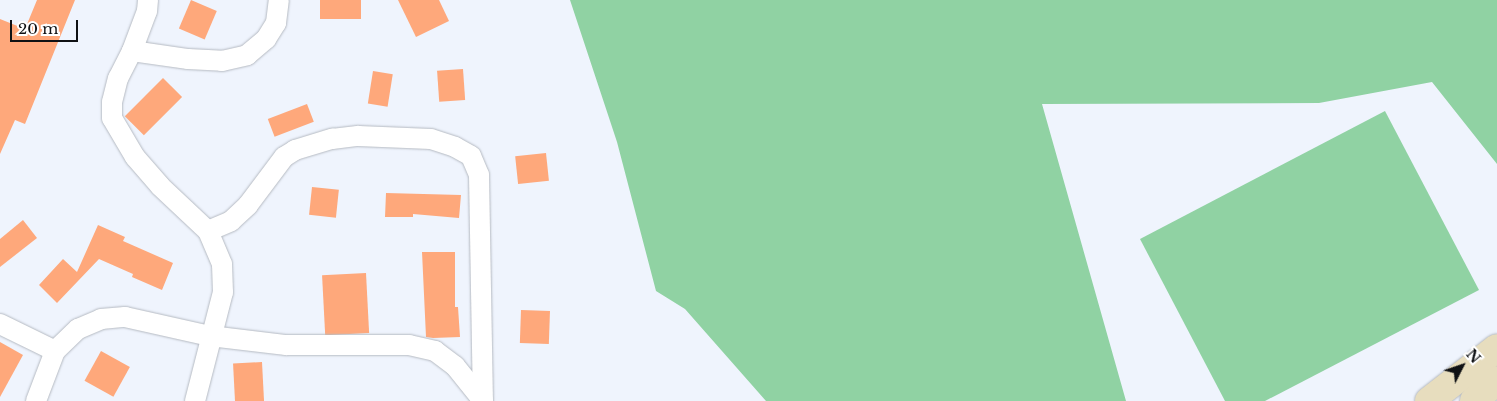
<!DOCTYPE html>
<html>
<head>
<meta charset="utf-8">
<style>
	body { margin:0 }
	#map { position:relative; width:1497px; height:401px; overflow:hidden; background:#eff4fd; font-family:"Libre Baskerville",serif }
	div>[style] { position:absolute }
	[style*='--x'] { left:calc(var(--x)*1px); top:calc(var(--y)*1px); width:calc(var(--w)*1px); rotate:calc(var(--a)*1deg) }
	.green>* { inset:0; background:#90d2a3 }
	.building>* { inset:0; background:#fea87b; transform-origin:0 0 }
	.roads { filter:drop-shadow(0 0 1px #b5bac2) drop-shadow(0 0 1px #b5bac2) }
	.street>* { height:20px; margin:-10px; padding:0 10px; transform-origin:10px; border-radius:10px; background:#fff }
	.secondary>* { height:28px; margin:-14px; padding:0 14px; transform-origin:14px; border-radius:14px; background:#e7ddbe }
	span { translate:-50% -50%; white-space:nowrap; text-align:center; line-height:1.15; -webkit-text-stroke:4px #fff; paint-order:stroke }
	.north { position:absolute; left:1437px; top:341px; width:50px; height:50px; -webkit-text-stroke:4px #fff; paint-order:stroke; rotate:49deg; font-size:14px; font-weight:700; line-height:20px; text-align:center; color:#0f1114 }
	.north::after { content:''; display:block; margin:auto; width:18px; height:22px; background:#0f1114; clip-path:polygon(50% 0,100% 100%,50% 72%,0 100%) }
	.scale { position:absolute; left:10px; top:20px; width:68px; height:22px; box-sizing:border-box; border:2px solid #0f1114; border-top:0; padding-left:6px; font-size:15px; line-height:18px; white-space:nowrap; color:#0f1114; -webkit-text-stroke:4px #fff; paint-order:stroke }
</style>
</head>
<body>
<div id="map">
	<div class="green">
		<i style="clip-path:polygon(570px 0,1497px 0,1497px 164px,1432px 82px,1319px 103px,1042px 104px,1126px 401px,766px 401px,685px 309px,656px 291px,617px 142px)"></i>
		<i style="clip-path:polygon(1385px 111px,1479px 290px,1265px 401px,1225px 401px,1140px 239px)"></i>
	</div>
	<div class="building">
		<i style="clip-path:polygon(37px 0,75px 0,25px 124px,15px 120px,0 154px,0 19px,25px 29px)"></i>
		<i style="left:191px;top:0;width:28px;height:31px;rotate:23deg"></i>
		<i style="left:320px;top:0;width:41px;height:19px"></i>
		<i style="clip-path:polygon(398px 0,439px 0,449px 21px,416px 37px)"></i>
		<i style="left:463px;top:69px;width:31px;height:26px;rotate:86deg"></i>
		<i style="left:373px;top:71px;width:20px;height:33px;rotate:9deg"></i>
		<i style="left:163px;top:78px;width:27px;height:54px;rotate:45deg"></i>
		<i style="left:307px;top:104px;width:19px;height:42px;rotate:69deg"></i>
		<i style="left:546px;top:153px;width:28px;height:31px;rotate:84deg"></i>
		<i style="left:312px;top:187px;width:27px;height:28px;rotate:6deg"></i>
		<i style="clip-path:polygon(386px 193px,461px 195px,459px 218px,413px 214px,413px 217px,385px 217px)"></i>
		<i style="clip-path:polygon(23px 220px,37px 238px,0 267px,0 239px)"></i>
		<i style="clip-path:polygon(98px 225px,125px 237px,123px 241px,173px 263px,162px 290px,132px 277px,133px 274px,99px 259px,57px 303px,39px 285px,63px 259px,77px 272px)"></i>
		<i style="clip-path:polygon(422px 252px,455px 252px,455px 307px,458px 307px,460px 337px,433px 338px,426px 337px)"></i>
		<i style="left:366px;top:273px;width:60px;height:44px;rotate:87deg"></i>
		<i style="left:521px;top:310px;width:29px;height:33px;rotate:2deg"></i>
		<i style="clip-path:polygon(0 342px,23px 355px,0 397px)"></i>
		<i style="left:101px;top:351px;width:33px;height:34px;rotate:29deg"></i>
		<i style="left:262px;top:362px;width:39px;height:29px;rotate:87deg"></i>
	</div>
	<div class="roads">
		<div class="street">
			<i style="--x:148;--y:0;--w:11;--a:95"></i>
			<i style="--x:147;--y:11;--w:43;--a:110.6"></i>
			<i style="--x:132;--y:51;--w:30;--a:117"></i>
			<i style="--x:118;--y:78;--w:25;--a:104"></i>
			<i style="--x:112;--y:102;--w:16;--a:90"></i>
			<i style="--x:112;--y:118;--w:45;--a:59.5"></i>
			<i style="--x:135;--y:157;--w:38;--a:49"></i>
			<i style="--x:160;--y:186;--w:66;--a:43.2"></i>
			<i style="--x:208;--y:231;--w:36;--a:67"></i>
			<i style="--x:222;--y:264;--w:28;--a:88"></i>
			<i style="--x:223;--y:292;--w:113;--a:104.4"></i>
			<i style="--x:132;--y:51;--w:57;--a:8.1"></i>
			<i style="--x:188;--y:59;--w:34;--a:3"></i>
			<i style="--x:222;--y:61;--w:26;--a:-13"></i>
			<i style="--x:247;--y:55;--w:25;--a:-40"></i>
			<i style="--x:266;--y:39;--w:19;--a:-58"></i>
			<i style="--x:276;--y:23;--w:23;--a:-83"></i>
			<i style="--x:208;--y:231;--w:25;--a:-23"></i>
			<i style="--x:231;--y:221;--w:23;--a:-43"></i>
			<i style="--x:248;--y:205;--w:60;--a:-53.1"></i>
			<i style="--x:284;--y:157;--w:13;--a:-32"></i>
			<i style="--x:295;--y:150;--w:39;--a:-17"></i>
			<i style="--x:332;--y:139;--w:26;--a:-7"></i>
			<i style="--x:358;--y:136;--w:73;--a:2.4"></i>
			<i style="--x:431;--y:139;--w:25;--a:18"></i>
			<i style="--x:455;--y:147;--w:18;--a:29"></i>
			<i style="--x:471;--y:156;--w:21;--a:67"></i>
			<i style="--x:479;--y:175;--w:226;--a:89"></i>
			<i style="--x:0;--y:324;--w:61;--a:26.1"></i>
			<i style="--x:36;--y:401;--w:53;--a:-69.2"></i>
			<i style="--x:55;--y:351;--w:32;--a:-44"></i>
			<i style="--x:78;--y:329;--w:25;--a:-23"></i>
			<i style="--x:101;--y:319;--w:24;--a:-5"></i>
			<i style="--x:125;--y:317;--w:87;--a:12.6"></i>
			<i style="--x:210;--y:336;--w:77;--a:6.8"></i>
			<i style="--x:286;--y:345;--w:123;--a:0"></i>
			<i style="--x:409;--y:345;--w:27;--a:13"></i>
			<i style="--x:435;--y:351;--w:25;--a:37"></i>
			<i style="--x:455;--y:366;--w:45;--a:51.3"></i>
		</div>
		<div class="secondary">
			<i style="--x:1429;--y:401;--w:86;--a:-37.9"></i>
			<i style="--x:1474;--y:401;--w:31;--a:-42"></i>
		</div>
	</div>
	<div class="north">N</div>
	<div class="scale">20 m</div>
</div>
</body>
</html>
